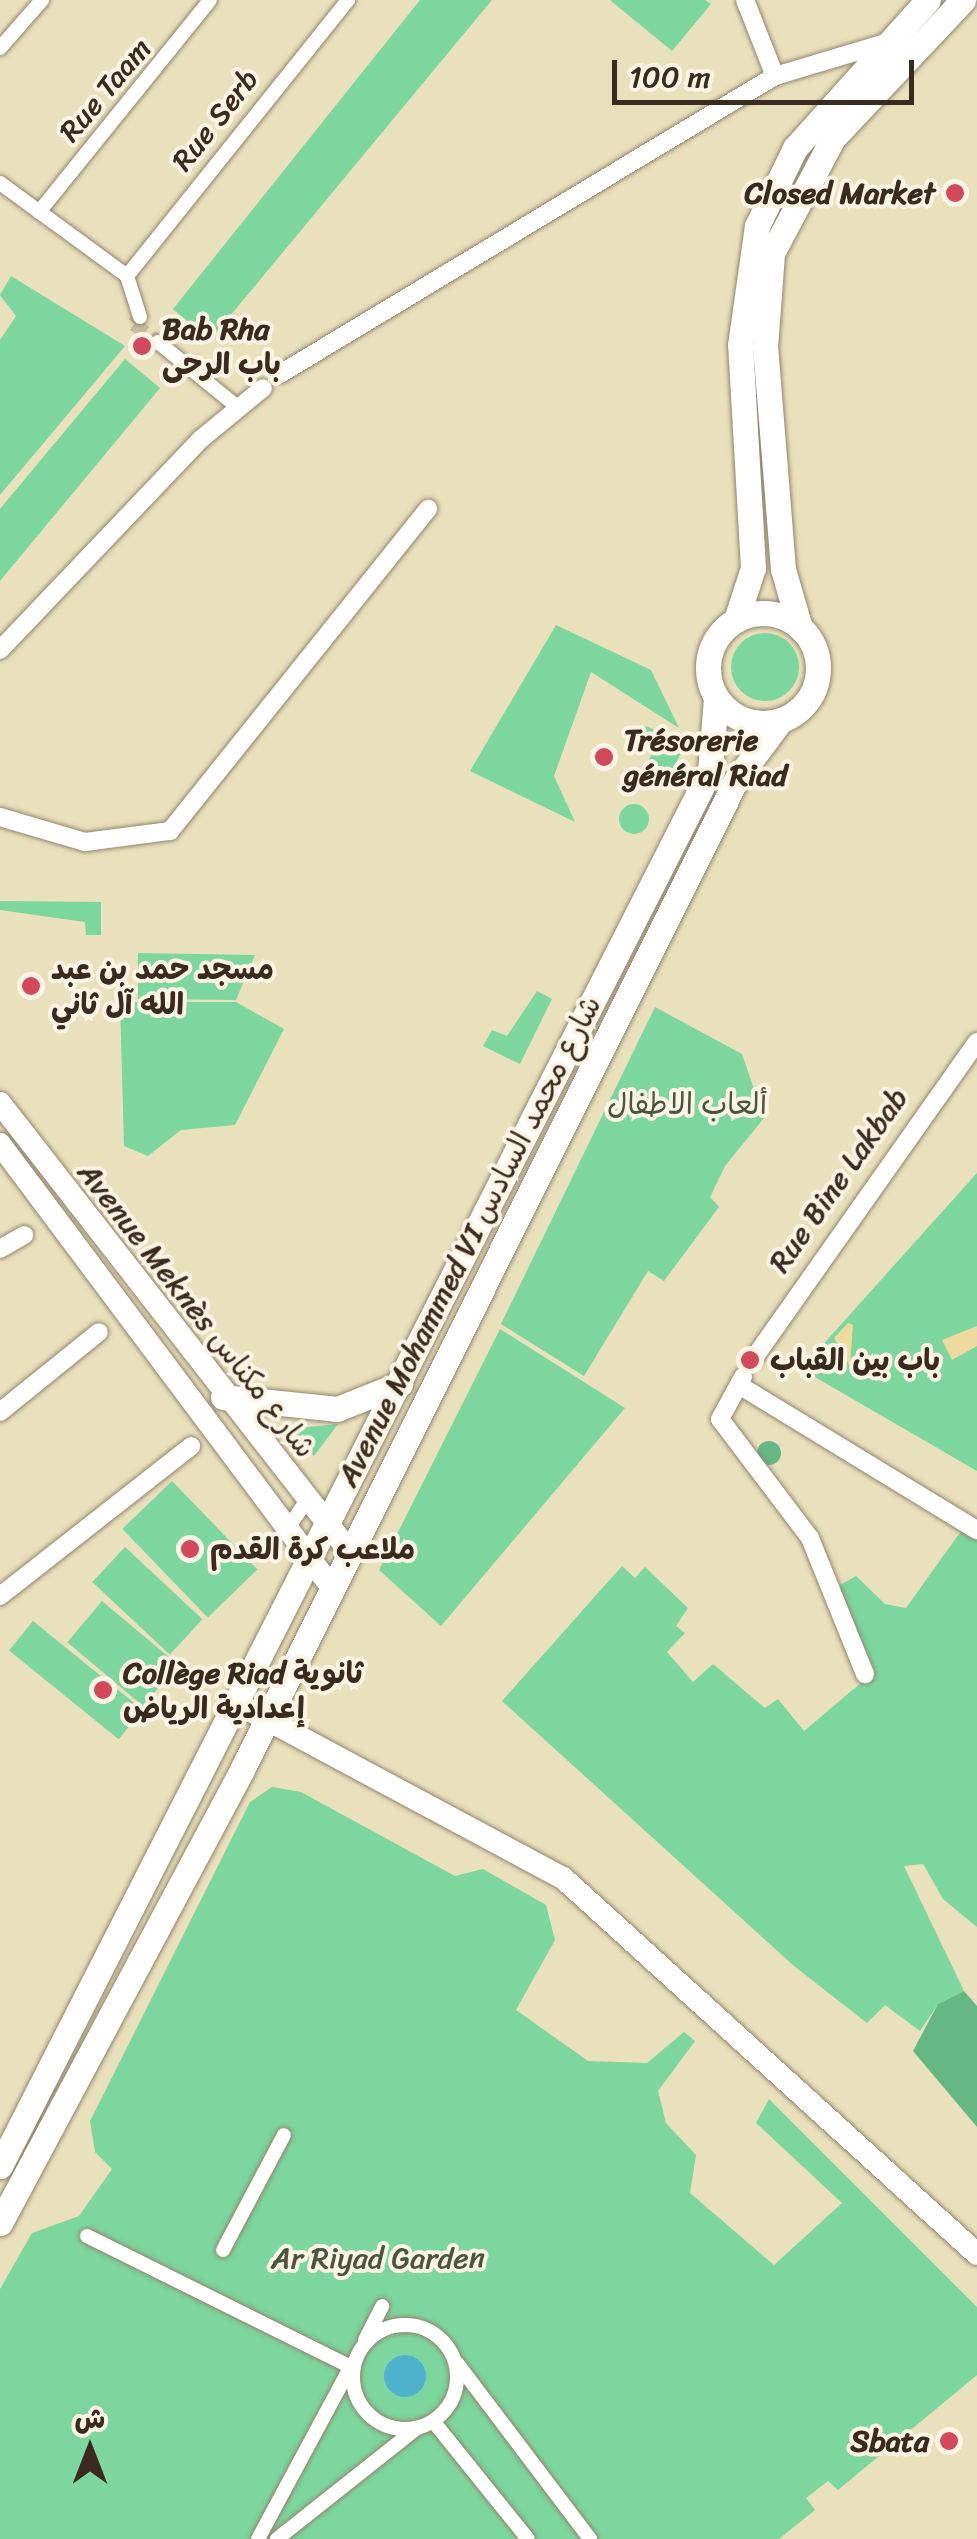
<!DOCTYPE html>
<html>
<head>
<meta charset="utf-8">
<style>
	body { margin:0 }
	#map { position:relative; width:977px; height:2539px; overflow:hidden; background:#e9e0bc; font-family:Sriracha,"Playpen Sans Arabic",sans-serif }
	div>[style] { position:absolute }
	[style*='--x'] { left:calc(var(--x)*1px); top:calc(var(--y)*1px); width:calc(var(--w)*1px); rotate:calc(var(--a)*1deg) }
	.green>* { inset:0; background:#7cd69d; transform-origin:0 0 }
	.round { border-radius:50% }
	.forest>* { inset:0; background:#65b784 }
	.sand>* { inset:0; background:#eeda9e }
	.water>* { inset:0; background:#4eb2cd }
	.pedestrian-tunnel>* { height:14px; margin-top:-7px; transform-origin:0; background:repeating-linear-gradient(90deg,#c6bc9c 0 14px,transparent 0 21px) }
	.roads { filter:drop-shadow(0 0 2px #92856d) drop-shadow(0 0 2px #92856d) }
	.pedestrian>* { height:14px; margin:-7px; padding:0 7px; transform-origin:7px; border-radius:7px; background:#fff }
	.pedestrian>.ring { margin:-7px; padding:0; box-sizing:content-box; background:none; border:14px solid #fff; border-radius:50% }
	.minor>* { height:18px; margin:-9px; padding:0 9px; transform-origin:9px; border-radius:9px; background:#fff }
	.tertiary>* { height:22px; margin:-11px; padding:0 11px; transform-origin:11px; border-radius:11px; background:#fff }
	.secondary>* { height:25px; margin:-12.5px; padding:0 12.5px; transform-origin:12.5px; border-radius:12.5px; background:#fff }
	.secondary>.ring { margin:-12.5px; padding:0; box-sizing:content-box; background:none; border:25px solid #fff; border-radius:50% }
	.dots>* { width:28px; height:28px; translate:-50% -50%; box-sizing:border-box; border:5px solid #fcf5e5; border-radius:50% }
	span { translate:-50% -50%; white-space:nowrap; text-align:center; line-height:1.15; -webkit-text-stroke:8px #fcf5e5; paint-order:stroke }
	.street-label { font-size:30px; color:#3b2a1e }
	.poi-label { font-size:30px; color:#3b2a1e; font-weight:700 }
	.right { translate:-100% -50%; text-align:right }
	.left { translate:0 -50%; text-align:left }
	.park-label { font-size:30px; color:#4b553e }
	.north { position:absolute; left:40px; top:2399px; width:100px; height:100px; -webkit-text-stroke:8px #fcf5e5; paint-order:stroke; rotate:0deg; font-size:28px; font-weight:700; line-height:40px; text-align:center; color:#3b2a1e }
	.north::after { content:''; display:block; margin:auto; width:35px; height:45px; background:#3b2a1e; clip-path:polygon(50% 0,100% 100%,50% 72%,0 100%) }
	.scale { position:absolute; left:612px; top:60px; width:302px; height:45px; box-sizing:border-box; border:5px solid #3b2a1e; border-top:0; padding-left:12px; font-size:30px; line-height:35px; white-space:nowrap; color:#3b2a1e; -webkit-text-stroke:8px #fcf5e5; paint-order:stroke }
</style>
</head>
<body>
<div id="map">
	<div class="green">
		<i style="clip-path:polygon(420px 0,492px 0,210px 340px,173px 309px)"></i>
		<i style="clip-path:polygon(610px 0,705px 0,711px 4px,672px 51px)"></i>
		<i style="clip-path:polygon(11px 276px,125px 346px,0 495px,0 340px,16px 316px,0 295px)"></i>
		<i style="clip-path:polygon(125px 359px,160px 388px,0 581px,0 509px)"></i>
		<i style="clip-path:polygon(556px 625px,651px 670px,679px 728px,591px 672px,554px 776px,575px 822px,470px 771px)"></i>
		<i class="round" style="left:731px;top:633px;width:68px;height:68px"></i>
		<i style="clip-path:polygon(646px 726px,686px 744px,665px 783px,643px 772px,657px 743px,642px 734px)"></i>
		<i class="round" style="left:619px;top:804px;width:30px;height:30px"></i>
		<i style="clip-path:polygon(0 901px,101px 902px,101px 935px,86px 935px,85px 922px,0 910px)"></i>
		<i style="clip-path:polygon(138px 953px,255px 955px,236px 1000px,138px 999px)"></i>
		<i style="clip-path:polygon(537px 991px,552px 999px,520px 1064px,483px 1046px,492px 1030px,507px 1036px)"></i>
		<i style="clip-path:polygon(120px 1002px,236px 1002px,284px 1029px,235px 1125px,181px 1130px,148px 1156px,124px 1146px)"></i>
		<i style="clip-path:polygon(655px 1007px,742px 1054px,764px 1118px,725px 1166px,710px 1197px,719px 1207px,664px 1281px,648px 1271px,584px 1376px,501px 1324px)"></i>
		<i style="clip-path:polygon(977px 1173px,977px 1471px,801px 1369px)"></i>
		<i style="clip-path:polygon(500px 1329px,625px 1408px,441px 1626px,379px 1570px)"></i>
		<i style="clip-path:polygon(338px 1424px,314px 1456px,282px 1426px,308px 1427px)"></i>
		<i style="left:172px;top:1481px;width:123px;height:69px;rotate:46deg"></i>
		<i style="clip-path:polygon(964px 1527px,977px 1535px,977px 1927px,943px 1899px,923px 1864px,904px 1866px,964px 1991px,938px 2004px,920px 2031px,885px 2005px,867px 2023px,794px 1966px,502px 1701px,622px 1566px,635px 1578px,645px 1567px,688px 1608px,676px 1626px,685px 1633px,667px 1652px,693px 1682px,713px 1664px,765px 1708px,778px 1699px,804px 1731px,875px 1671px,836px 1595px,840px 1585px,856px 1576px,885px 1604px,906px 1608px)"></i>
		<i style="left:125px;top:1547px;width:106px;height:48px;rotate:43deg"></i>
		<i style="left:102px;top:1601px;width:99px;height:54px;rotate:40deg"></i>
		<i style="left:33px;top:1621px;width:141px;height:38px;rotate:39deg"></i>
		<i style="clip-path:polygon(272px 1787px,301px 1792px,455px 1876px,483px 1869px,546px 1905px,555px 1940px,516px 2010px,588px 2061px,647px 2063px,684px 2032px,695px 2041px,658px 2091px,666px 2123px,696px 2155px,690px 2193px,774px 2265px,842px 2203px,756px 2123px,769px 2099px,977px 2307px,977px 2375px,838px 2490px,828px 2481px,806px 2498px,815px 2510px,779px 2539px,0 2539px,0 2289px,32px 2233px,79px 2216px,112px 2169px,95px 2152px,90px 2121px,250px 1802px)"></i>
	</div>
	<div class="forest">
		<i class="round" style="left:757px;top:1441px;width:24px;height:24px"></i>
		<i style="clip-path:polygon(964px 1991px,977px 2006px,977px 2127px,913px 2051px,938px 2004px)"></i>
	</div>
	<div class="sand">
		<i style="clip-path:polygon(848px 1323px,853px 1325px,850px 1366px,834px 1338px)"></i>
		<i style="clip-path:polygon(977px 1326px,977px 1346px,952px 1360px,942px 1340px)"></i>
	</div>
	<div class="water">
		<i class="round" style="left:384px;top:2355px;width:42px;height:42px"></i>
	</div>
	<div class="pedestrian-tunnel">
		<i style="--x:140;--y:317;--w:9;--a:131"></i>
		<i style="--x:134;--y:324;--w:30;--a:37"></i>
	</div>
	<div class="roads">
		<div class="pedestrian">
			<i style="--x:0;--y:48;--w:64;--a:-48.8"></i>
			<i style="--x:0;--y:183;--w:157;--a:36.2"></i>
			<i style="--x:127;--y:276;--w:43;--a:72.4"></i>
			<i style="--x:39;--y:212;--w:272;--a:-51.1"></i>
			<i style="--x:127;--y:276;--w:354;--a:-51.3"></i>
			<i style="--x:158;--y:342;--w:99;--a:39.3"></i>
			<i style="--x:288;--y:1528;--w:32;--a:-56"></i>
			<i style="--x:87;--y:2236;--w:295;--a:26.4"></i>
			<i style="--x:223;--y:2250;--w:130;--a:-62.1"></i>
			<i class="ring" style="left:353px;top:2325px;width:90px;height:90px"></i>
			<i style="--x:365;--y:2340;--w:38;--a:-63"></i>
			<i style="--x:457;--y:2363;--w:221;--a:52.9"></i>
			<i style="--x:433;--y:2421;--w:151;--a:51.2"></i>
			<i style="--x:258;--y:2539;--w:194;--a:-61.7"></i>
			<i style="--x:277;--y:2539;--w:179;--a:-38.4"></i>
		</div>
		<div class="minor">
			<i style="--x:745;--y:0;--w:82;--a:68.5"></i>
			<i style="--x:280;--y:374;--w:578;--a:-31.05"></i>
			<i style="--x:775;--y:76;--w:118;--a:-16.7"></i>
			<i style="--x:0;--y:650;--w:291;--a:-46.4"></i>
			<i style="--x:201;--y:439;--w:80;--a:-39.4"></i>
			<i style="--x:0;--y:817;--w:89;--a:16.4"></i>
			<i style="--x:85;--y:842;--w:86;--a:-7.4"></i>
			<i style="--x:170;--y:831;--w:413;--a:-51.3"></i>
			<i style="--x:0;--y:1249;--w:28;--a:-30"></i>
			<i style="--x:754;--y:1358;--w:387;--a:-54.8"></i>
			<i style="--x:743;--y:1377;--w:48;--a:118.7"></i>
			<i style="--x:720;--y:1419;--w:149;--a:52.9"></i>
			<i style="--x:810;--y:1538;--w:147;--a:68"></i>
			<i style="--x:739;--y:1385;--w:279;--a:31.4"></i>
			<i style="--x:0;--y:1412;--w:127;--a:-38.9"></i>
			<i style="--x:0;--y:1596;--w:243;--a:-38.1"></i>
		</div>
		<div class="tertiary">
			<i style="--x:0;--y:1103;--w:568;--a:52.08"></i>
			<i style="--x:0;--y:1144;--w:554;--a:53.21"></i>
			<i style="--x:238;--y:1704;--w:369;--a:28.2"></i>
			<i style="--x:563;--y:1878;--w:559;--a:42.25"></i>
		</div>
		<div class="secondary">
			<i class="ring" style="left:708px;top:613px;width:85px;height:85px"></i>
			<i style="--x:736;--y:620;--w:55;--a:-71.9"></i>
			<i style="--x:753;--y:568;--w:223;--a:-93.3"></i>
			<i style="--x:740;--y:345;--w:120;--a:-81.9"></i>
			<i style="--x:757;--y:226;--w:87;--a:-64"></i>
			<i style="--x:795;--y:148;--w:199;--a:-48.1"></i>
			<i style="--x:800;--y:628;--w:61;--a:-106.1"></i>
			<i style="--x:783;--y:569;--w:223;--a:-94.6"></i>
			<i style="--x:765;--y:347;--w:94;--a:-85.7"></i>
			<i style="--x:772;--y:253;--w:130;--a:-62.1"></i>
			<i style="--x:833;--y:138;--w:190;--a:-46.7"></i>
			<i style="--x:223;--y:1397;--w:115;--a:6"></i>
			<i style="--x:337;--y:1409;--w:68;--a:-21.6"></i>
			<i style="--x:0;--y:2166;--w:1565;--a:-63.03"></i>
			<i style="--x:710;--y:771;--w:73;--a:-85.3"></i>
			<i style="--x:0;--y:2223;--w:514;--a:-61.89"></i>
			<i style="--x:242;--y:1770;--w:1106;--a:-63.48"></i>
			<i style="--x:736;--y:780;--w:75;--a:-53.1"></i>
		</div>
	</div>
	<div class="dots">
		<i style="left:955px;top:193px;background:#d1495b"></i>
		<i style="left:142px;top:346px;background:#d1495b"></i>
		<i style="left:604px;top:757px;background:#d1495b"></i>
		<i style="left:31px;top:986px;background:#d1495b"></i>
		<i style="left:750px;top:1360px;background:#d1495b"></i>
		<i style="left:190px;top:1549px;background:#d1495b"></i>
		<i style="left:103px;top:1690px;background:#d1495b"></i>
		<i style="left:949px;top:2441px;background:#d1495b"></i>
	</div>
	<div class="street-label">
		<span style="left:105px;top:90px;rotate:-50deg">Rue Taam</span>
		<span style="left:215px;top:120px;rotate:-52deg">Rue Serb</span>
		<span style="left:838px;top:1180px;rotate:-55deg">Rue Bine Lakbab</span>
		<span style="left:469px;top:1241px;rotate:-63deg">Avenue Mohammed VI شارع محمد السادس</span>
		<span style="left:197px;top:1310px;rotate:52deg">Avenue Meknès شارع مكناس</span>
	</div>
	<div class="poi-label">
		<span class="right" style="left:935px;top:193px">Closed Market</span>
		<span class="left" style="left:162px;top:346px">Bab Rha<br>باب الرحى</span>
		<span class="left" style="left:624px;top:757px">Trésorerie<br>général Riad</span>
		<span class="left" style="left:51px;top:986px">مسجد حمد بن عبد<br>الله آل ثاني</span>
		<span class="left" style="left:770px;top:1360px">باب بين القباب</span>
		<span class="left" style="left:210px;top:1549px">ملاعب كرة القدم</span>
		<span class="left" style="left:123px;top:1690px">Collège Riad ثانوية<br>إعدادية الرياض</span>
		<span class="right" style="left:929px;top:2441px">Sbata</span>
	</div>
	<div class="park-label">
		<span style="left:687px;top:1104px">ألعاب الاطفال</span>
		<span style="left:378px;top:2258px">Ar Riyad Garden</span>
	</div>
	<div class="north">ش</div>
	<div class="scale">100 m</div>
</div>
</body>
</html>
